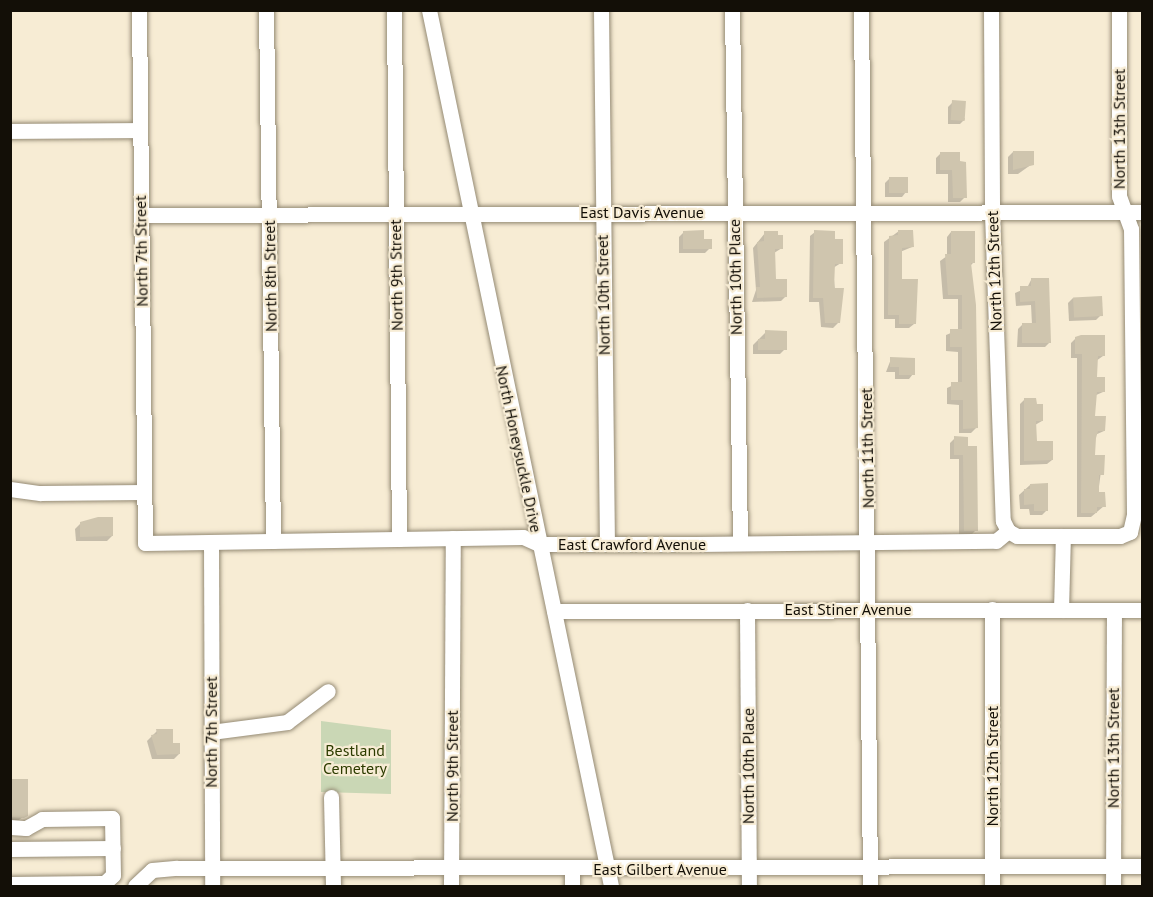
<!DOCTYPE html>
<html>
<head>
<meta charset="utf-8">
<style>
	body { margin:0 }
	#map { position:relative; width:1153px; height:897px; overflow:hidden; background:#f7ecd4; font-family:"PT Sans",sans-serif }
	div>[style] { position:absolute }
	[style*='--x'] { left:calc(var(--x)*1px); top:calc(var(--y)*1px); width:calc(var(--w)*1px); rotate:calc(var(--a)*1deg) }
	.green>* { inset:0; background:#cad7b5 }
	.shadow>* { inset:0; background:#0003 }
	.building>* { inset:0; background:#cfc5ae; transform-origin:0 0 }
	.roads { filter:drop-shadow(0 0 2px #948a74) drop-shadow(0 0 2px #948a74) }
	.minor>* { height:15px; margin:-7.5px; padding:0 7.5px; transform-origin:7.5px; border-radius:7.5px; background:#fff }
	span { translate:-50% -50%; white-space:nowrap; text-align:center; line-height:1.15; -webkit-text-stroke:4.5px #f7ecd4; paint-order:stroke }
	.street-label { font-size:16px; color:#130f07 }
	.park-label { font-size:16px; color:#2d3c00 }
	.frame { position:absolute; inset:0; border:12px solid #130f07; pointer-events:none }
</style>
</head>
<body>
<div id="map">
	<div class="green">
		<i style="clip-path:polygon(321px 721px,391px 730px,391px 794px,321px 792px)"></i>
	</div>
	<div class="shadow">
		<i style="clip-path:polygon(953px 102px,965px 119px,960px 124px,948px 124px,948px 107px)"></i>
		<i style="clip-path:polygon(1013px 152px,1032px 164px,1018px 174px,1008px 174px,1008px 157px)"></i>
		<i style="clip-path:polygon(941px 153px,958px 153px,965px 197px,960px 202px,948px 202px,948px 174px,936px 174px,936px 158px)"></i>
		<i style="clip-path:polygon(889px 179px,906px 192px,902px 197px,885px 197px,885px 183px)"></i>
		<i style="clip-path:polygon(899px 231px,912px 247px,900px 252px,901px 281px,914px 324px,909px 328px,895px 328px,895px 319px,884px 319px,884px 242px)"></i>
		<i style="clip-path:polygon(684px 232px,703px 240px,710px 248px,705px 253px,679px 253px,679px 237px)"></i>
		<i style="clip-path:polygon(815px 232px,834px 240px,841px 263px,833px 268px,838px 323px,833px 328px,821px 327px,819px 302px,809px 302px,810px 236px)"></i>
		<i style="clip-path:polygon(951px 232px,973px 263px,970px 266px,976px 428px,971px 433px,959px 433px,959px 405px,947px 404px,947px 388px,958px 383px,958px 352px,946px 351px,946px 335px,958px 330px,958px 299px,943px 299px,940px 261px,947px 256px,947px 237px)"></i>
		<i style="clip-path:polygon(765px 233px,782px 248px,774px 253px,775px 281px,786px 296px,781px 301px,752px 302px,756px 290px,753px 248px)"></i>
		<i style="clip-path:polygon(1031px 280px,1050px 342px,1045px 347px,1017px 347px,1018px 329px,1022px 325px,1032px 325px,1031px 305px,1016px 306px,1015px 293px,1027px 288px)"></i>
		<i style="clip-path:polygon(1073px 298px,1101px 315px,1096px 320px,1069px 321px,1068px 303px)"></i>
		<i style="clip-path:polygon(766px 332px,785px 349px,780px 354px,753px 354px,753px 345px)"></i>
		<i style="clip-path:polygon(1076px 338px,1103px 356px,1096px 361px,1096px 379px,1103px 392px,1094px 396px,1093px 418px,1104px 431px,1095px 435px,1094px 456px,1103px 456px,1098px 494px,1104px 506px,1091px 517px,1077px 517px,1077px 358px,1071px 358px,1071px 343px)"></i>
		<i style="clip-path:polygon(891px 359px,913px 374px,909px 379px,895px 379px,895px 372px,886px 372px)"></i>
		<i style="clip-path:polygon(1025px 399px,1042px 421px,1035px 425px,1035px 443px,1052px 460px,1047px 464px,1020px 465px,1020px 404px)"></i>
		<i style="clip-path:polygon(955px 438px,966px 438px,976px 530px,971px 535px,959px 535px,959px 459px,950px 459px,950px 443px)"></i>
		<i style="clip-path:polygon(1030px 485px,1047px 510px,1042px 515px,1030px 515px,1029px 509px,1020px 509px,1019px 495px)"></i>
		<i style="clip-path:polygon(80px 524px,112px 536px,107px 541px,76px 541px,75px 529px)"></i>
		<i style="clip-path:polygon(157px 731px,179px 754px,174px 759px,152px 759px,147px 741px)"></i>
		<i style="clip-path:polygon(10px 780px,26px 815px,10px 826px)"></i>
	</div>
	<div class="building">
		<i style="left:952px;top:100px;width:14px;height:20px;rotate:4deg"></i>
		<i style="clip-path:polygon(1013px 151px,1034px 151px,1034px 165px,1013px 170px)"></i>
		<i style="clip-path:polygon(940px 152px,960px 152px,960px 161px,966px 162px,967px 198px,953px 198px,952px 170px,940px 170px)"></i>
		<i style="left:889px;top:177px;width:19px;height:16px"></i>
		<i style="clip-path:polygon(704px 230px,704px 239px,712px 239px,712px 249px,683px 249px,683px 231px)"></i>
		<i style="clip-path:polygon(814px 230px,835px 231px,835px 239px,843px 239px,843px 264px,835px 264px,834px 288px,844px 288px,840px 323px,825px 323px,823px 298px,813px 298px)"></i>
		<i style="clip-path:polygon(898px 230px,913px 230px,914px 247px,902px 248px,902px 279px,918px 279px,916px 324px,899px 324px,899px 315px,888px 315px,889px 236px,898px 235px)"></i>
		<i style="clip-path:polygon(764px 231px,778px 231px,778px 235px,783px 235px,783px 249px,775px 249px,776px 279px,787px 279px,787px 297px,757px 298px,756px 287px,760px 287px,757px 242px,764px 241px)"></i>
		<i style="clip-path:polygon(951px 231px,975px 231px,975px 263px,971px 263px,976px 305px,978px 428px,963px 429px,963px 400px,951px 400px,951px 382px,962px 382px,962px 347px,950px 347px,950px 329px,962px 329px,962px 295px,948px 295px,945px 254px,951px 254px)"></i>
		<i style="clip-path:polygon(1031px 278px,1049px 278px,1051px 343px,1022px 343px,1022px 323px,1036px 323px,1035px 301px,1020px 302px,1020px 286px,1031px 286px)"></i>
		<i style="left:1102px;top:296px;width:20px;height:29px;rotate:87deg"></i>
		<i style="clip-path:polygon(765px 330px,787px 331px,787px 350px,758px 350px,758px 339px,765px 339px)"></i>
		<i style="clip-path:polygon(1081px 335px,1105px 335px,1105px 356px,1098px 356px,1097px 377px,1105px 377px,1105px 392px,1097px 392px,1095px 416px,1106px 416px,1105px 431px,1098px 431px,1096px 438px,1095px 455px,1105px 455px,1104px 475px,1099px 475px,1099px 492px,1105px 492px,1106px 507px,1097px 507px,1097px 513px,1081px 513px,1082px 354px,1075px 354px,1075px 337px)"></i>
		<i style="clip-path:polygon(890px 357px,915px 358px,915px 375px,899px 375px,899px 367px,890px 367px)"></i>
		<i style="clip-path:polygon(1024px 398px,1036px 398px,1037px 404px,1043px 404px,1043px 421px,1036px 421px,1037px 441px,1053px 441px,1053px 460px,1024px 461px)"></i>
		<i style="clip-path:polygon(954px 436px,968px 437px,968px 446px,977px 446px,978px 531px,964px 531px,963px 455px,954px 455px)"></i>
		<i style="clip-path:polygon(1048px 483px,1048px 511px,1034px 511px,1034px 504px,1024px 505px,1024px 489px,1030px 489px,1030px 484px)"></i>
		<i style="clip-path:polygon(98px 517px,113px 517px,113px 536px,80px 537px,80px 522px)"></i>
		<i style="clip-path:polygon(156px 729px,173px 729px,173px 743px,180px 743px,180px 754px,157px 755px,151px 735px,157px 734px)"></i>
		<i style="clip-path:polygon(10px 779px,28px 779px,28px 816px,24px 818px,10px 817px)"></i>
	</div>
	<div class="roads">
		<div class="minor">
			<i style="--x:139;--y:10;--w:533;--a:89.36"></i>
			<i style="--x:145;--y:543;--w:378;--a:-0.9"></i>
			<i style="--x:523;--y:537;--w:17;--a:24"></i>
			<i style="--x:539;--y:544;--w:157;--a:0"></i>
			<i style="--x:696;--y:544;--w:300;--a:-0.6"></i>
			<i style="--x:996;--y:541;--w:16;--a:-40"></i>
			<i style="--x:1008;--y:531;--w:10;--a:29"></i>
			<i style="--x:1017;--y:536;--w:103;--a:0"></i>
			<i style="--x:1120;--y:536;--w:11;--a:-22"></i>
			<i style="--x:1130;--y:532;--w:18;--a:-77"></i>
			<i style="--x:1134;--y:514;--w:285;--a:-90.6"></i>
			<i style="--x:1131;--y:229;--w:35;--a:-110"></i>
			<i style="--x:1119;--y:196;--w:186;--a:-90"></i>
			<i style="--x:266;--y:10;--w:531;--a:89.24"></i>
			<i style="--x:394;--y:10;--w:529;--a:89.46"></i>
			<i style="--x:429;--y:10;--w:895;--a:78.26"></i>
			<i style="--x:601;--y:10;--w:533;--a:89.36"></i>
			<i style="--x:732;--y:10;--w:533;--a:89.14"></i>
			<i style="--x:861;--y:10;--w:876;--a:89.41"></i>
			<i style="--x:991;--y:10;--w:203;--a:89.7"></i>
			<i style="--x:992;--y:213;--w:308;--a:88"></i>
			<i style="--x:1003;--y:521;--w:11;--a:63"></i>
			<i style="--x:10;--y:131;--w:130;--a:-0.4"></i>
			<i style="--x:141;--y:215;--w:1001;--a:-0.17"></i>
			<i style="--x:10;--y:489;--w:30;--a:8"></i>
			<i style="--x:40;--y:493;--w:104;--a:-0.6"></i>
			<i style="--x:211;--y:542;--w:344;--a:89.8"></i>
			<i style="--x:992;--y:609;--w:277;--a:90"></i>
			<i style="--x:747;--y:610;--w:276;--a:89.6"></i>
			<i style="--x:1061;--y:610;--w:74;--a:-88.5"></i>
			<i style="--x:554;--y:611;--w:588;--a:-0.1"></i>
			<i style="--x:211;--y:732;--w:77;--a:-7.5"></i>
			<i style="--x:287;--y:722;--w:51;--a:-37.1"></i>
			<i style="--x:331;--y:797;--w:89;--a:88.7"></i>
			<i style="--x:10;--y:827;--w:16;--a:4"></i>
			<i style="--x:26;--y:828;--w:18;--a:-29"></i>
			<i style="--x:42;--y:819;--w:70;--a:-0.8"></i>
			<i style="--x:112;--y:818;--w:57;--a:89"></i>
			<i style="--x:113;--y:875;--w:16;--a:137"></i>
			<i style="--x:10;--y:849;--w:103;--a:-0.6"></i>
			<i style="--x:572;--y:869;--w:17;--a:90"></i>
			<i style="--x:10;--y:884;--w:91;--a:-0.6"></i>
			<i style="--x:135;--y:886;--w:23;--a:-43"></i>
			<i style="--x:152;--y:870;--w:25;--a:-5"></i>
			<i style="--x:177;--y:868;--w:965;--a:-0.12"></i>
			<i style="--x:451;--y:886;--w:348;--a:-89.7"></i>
			<i style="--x:1113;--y:886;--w:276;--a:-89.8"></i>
		</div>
	</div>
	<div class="street-label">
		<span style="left:1119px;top:129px;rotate:-90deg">North 13th Street</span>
		<span style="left:642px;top:212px">East Davis Avenue</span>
		<span style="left:141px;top:251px;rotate:-91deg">North 7th Street</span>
		<span style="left:994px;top:271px;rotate:-92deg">North 12th Street</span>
		<span style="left:396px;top:275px;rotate:-91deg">North 9th Street</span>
		<span style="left:270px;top:276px;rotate:-91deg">North 8th Street</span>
		<span style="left:735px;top:277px;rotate:-91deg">North 10th Place</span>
		<span style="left:603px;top:295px;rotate:-91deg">North 10th Street</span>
		<span style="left:867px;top:448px;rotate:-91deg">North 11th Street</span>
		<span style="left:519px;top:449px;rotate:78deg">North Honeysuckle Drive</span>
		<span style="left:632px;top:544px">East Crawford Avenue</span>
		<span style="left:848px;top:609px">East Stiner Avenue</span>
		<span style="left:211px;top:732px;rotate:-90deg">North 7th Street</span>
		<span style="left:1113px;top:748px;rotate:-90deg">North 13th Street</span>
		<span style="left:452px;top:766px;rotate:-90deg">North 9th Street</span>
		<span style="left:748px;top:766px;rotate:-90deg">North 10th Place</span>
		<span style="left:992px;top:766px;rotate:-90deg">North 12th Street</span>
		<span style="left:660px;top:869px">East Gilbert Avenue</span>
	</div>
	<div class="park-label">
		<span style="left:355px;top:759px">Bestland<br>Cemetery</span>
	</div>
	<div class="frame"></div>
</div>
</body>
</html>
